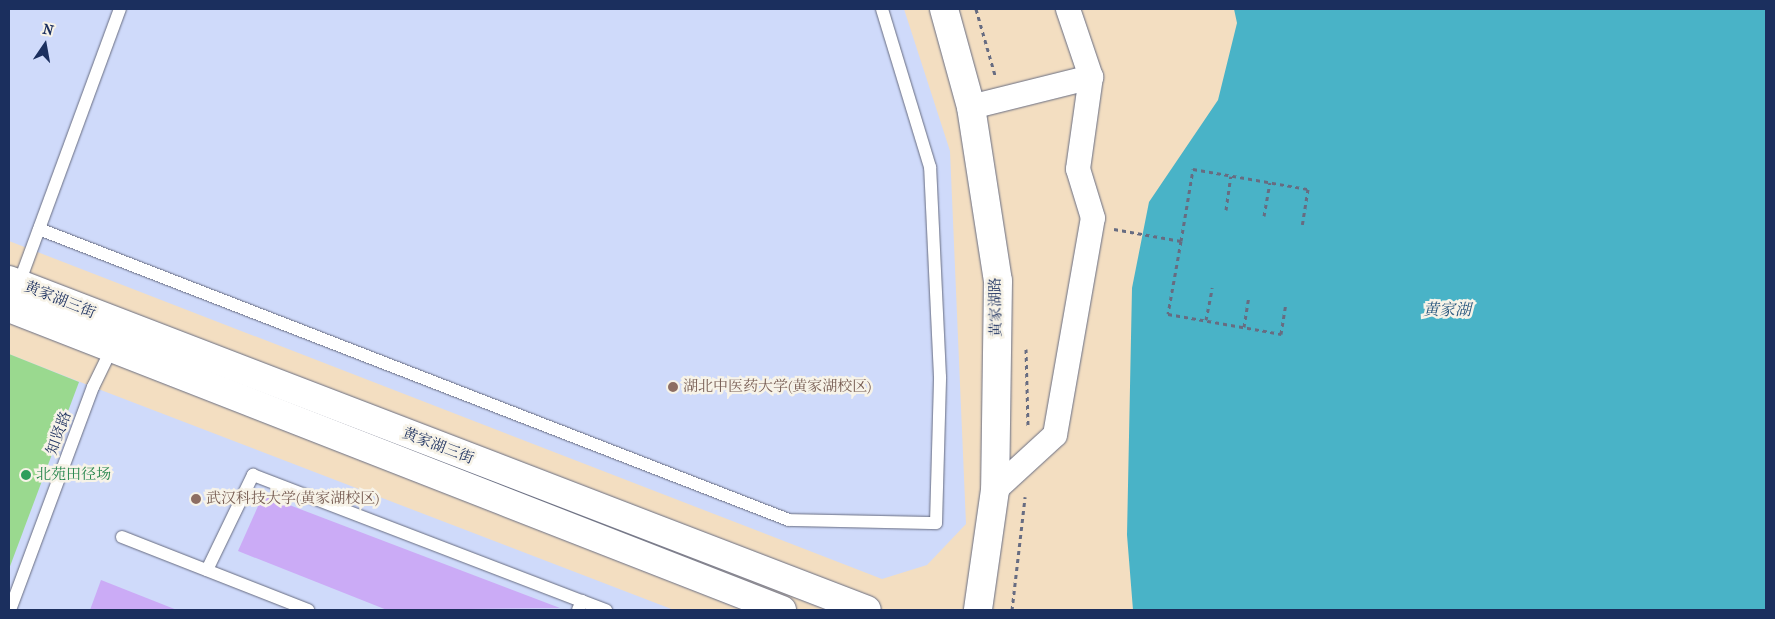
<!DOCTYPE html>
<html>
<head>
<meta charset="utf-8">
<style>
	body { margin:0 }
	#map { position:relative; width:1775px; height:619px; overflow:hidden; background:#f3dec1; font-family:"IM FELL French Canon","Noto Serif SC",serif }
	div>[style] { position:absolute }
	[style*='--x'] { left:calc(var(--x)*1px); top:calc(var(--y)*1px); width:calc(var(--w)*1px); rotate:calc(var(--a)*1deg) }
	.built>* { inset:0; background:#cfdafa }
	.green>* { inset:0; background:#9ad98f }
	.water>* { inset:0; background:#49b3c7 }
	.building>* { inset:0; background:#cbabf6 }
	.path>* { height:3px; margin-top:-1.5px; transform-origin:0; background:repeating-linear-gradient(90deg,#676c81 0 4px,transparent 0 8px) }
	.roads { filter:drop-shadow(0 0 1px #676c81) drop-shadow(0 0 1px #676c81) }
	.service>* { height:12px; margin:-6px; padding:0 6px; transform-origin:6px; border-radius:6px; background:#fff }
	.minor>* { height:24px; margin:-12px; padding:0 12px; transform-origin:12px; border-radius:12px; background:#fff }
	.tertiary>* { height:28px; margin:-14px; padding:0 14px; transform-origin:14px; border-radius:14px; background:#fff }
	.dots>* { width:14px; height:14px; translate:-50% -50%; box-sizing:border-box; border:2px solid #f7f3e8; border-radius:50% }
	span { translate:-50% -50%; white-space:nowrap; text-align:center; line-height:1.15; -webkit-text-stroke:5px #f7f3e8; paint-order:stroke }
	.street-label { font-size:15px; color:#1b2f5e }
	.education-label { font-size:15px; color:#785e54 }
	.left { translate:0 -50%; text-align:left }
	.leisure-label { font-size:15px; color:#27864d }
	.water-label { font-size:16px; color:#29577e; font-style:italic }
	.frame { position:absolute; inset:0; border:10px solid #1b2f5e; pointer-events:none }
	.north { position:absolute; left:20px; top:20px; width:50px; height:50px; -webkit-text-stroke:4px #f7f3e8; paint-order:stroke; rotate:12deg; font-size:14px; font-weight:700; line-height:20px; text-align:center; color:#1b2f5e }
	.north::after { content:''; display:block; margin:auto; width:18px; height:22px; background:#1b2f5e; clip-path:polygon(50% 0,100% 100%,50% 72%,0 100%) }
</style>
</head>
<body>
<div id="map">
	<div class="built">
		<i style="clip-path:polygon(9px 9px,904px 9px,950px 151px,966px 524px,927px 565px,882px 579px,9px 241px)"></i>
		<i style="clip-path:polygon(9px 354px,93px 387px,674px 610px,9px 610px)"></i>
	</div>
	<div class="green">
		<i style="clip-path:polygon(9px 354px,79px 382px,9px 569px)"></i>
	</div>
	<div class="water">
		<i style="clip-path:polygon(1234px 9px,1766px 9px,1766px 610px,1133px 610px,1127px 535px,1132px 288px,1149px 202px,1218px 100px,1237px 23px)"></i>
	</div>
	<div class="building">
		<i style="clip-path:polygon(263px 495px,560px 608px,387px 610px,238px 551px)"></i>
		<i style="clip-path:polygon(101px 580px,177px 610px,90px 610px)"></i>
	</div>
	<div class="path">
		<i style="--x:976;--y:9;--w:69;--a:73.9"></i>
		<i style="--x:1226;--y:210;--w:34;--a:-82"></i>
		<i style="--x:1264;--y:216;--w:34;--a:-80"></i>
		<i style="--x:1114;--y:229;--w:68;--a:10.2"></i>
		<i style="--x:1181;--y:241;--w:74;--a:100.1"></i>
		<i style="--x:1168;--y:314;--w:115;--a:10"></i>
		<i style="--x:1281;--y:334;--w:30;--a:-81"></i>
		<i style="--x:1181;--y:241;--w:73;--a:-80.5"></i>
		<i style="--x:1193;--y:169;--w:117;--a:9.9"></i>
		<i style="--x:1308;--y:189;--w:36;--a:99"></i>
		<i style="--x:1206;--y:320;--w:33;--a:-79"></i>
		<i style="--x:1244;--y:327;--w:31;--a:-81"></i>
		<i style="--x:1026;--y:349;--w:77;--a:88.5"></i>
		<i style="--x:1012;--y:610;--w:114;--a:-83.4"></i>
	</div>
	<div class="roads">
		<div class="service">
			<i style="--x:39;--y:229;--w:804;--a:21.21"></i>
			<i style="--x:789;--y:520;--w:147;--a:1.2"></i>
			<i style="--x:936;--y:523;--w:146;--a:-88.4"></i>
			<i style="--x:940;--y:377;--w:210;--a:-92.7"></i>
			<i style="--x:930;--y:167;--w:165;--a:-106.9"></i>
			<i style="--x:18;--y:286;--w:295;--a:-69.8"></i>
			<i style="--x:122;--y:537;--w:200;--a:21.4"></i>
			<i style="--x:207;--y:570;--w:106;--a:-64.2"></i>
			<i style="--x:253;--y:475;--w:352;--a:21"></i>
			<i style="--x:10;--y:610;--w:238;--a:-69.6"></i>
			<i style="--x:93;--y:387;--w:46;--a:-64"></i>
			<i style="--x:578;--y:610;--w:10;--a:-66"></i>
			<i style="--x:582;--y:601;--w:26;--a:21"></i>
		</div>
		<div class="minor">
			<i style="--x:971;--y:107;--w:124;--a:-14"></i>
			<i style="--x:995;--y:490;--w:81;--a:-42.5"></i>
			<i style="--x:1055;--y:435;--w:220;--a:-80.1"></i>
			<i style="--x:1093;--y:218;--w:51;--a:-107"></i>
			<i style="--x:1078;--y:169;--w:93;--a:-82"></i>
			<i style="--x:1091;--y:77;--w:72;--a:-108.7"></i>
		</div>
		<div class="tertiary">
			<i style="--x:944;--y:9;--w:102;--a:74.6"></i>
			<i style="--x:971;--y:107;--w:176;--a:81.2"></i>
			<i style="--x:998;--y:281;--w:209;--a:90.8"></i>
			<i style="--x:995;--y:490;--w:121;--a:98.1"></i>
			<i style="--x:9;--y:280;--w:919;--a:21.04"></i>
			<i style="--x:9;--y:308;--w:830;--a:21.34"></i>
		</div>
	</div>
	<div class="dots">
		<i style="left:673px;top:387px;background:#8d6e63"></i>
		<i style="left:26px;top:475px;background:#2e9e5b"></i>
		<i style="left:196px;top:499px;background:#8d6e63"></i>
	</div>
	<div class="street-label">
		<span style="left:60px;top:300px;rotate:22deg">黄家湖三街</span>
		<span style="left:996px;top:307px;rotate:-91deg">黄家湖路</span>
		<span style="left:59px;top:433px;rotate:-70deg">知贤路</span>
		<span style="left:438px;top:446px;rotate:21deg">黄家湖三街</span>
	</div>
	<div class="education-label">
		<span class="left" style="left:683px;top:387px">湖北中医药大学(黄家湖校区)</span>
		<span class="left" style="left:206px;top:499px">武汉科技大学(黄家湖校区)</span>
	</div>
	<div class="leisure-label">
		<span class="left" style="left:36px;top:475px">北苑田径场</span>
	</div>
	<div class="water-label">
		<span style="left:1447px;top:310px">黄家湖</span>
	</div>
	<div class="frame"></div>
	<div class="north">N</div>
</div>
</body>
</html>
